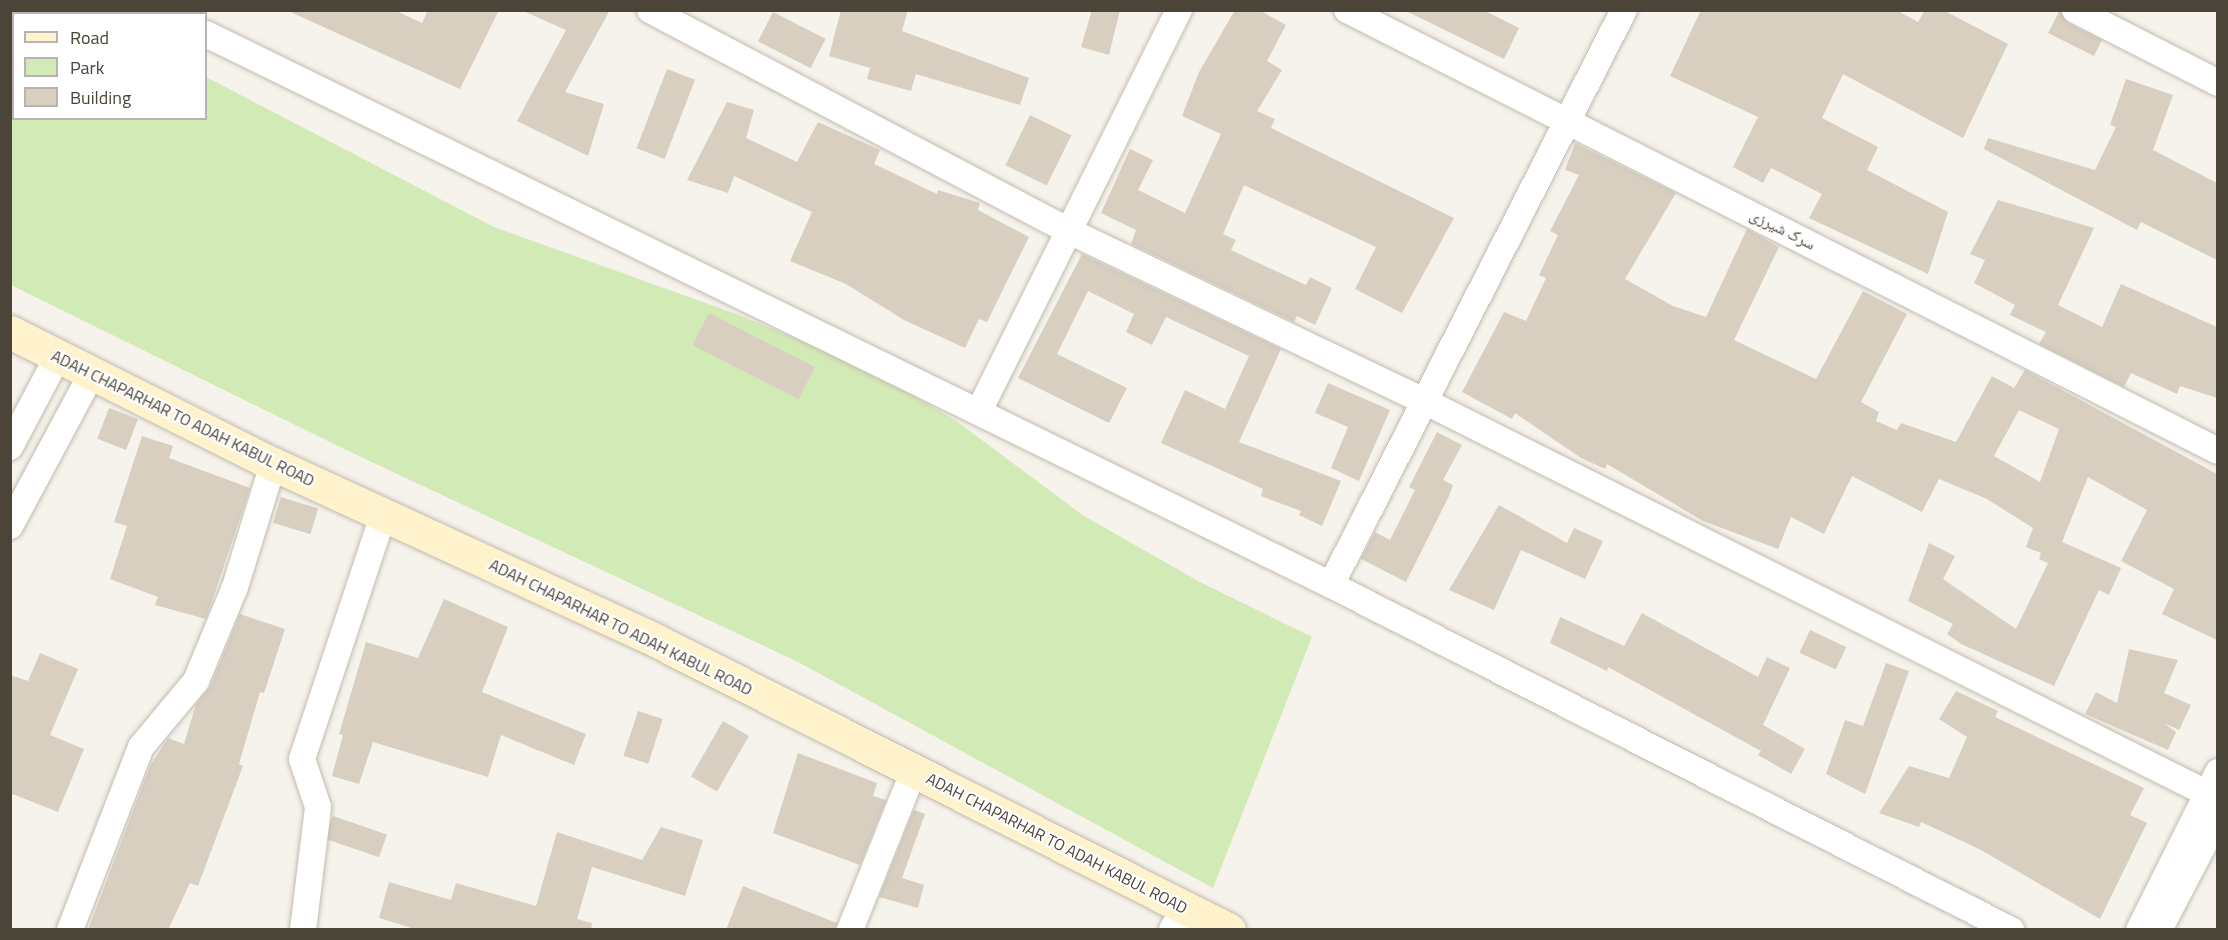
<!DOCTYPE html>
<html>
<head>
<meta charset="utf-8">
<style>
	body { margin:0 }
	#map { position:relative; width:2228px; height:940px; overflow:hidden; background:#f6f3ec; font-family:"Titillium Web","Noto Naskh Arabic",sans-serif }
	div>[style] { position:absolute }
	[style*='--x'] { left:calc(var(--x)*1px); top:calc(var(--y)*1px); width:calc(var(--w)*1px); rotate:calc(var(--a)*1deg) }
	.green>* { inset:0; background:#d2eab5 }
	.building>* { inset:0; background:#d8cfc1; transform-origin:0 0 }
	.roads { filter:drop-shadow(0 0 2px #c2bbae) drop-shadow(0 0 2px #c2bbae) }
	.minor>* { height:26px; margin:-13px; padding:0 13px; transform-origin:13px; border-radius:13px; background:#fff }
	.secondary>* { height:33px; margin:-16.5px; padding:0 16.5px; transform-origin:16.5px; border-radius:16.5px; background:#fff3cd }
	span { translate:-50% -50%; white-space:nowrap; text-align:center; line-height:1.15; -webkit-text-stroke:4.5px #fff; paint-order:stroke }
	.street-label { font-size:16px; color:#4b4439 }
	.frame { position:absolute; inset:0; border:12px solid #4b4439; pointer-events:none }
	.legend { position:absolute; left:12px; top:12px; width:195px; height:108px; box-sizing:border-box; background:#fff; border:2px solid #b7b4b0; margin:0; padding:8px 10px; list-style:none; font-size:18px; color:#4b4439 }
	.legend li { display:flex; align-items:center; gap:12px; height:30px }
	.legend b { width:30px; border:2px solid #b7b4b0 }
</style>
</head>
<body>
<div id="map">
	<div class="green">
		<i style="clip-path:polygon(73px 10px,79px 13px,14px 14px,14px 118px,206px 118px,206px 77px,494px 227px,739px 315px,859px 365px,955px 420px,1084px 516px,1200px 582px,1312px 637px,1213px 888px,798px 662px,344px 449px,11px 285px,10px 11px)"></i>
	</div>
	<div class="building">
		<i style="clip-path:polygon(286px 10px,394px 10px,422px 23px,428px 10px,499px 10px,460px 89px)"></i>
		<i style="clip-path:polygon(521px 10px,610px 10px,565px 92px,604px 104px,588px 156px,517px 121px,566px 30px)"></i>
		<i style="clip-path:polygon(841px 10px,908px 10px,902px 31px,1029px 78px,1020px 105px,916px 74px,911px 91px,867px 79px,870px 68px,829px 56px)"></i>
		<i style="clip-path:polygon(1092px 10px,1120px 10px,1109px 55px,1081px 47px)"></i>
		<i style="clip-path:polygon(1235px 10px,1259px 10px,1286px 25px,1267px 61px,1282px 70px,1257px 111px,1275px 119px,1271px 128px,1454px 218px,1402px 313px,1355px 289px,1376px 247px,1244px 185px,1223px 234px,1236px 240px,1231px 250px,1306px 285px,1310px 277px,1332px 288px,1315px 325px,1297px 316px,1294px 322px,1131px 244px,1136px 230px,1101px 213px,1130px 149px,1153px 160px,1138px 190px,1185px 213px,1221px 134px,1182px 116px,1199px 72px)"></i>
		<i style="clip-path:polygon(1404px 10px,1483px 10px,1519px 28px,1504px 59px)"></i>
		<i style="clip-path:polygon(1701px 10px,1896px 10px,1918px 22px,1925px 10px,1943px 10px,2008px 44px,1963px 138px,1843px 74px,1822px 118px,1878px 147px,1867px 170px,1948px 212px,1928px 274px,1809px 218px,1822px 194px,1771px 168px,1763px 183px,1733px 167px,1758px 117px,1670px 76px)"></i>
		<i style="clip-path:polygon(2060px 10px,2068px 23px,2102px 40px,2094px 56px,2048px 33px)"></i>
		<i style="left:773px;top:12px;width:59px;height:33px;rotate:27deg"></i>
		<i style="left:667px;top:69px;width:30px;height:85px;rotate:21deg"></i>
		<i style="clip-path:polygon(2126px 79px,2173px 95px,2153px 150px,2217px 183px,2217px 260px,2141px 222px,2137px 230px,1984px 149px,1988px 138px,2095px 170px,2116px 127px,2110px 125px)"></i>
		<i style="clip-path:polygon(727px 102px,754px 110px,746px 138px,797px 162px,818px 122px,880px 150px,874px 164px,937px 194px,938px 190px,980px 203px,978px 210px,1029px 237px,987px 322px,979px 319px,965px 348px,904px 320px,846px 284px,790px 261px,812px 212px,734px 176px,728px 193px,687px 180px)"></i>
		<i style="left:1030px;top:115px;width:46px;height:56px;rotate:26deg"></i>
		<i style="clip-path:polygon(evenodd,1575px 143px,1676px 193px,1625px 279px,1673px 306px,1706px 317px,1747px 229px,1779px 247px,1734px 340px,1816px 379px,1863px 291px,1907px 314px,1861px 402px,1879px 412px,1876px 421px,1897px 430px,1901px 423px,1956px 442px,1992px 376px,2014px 388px,2025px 370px,2217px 474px,2217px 640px,2162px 614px,2174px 589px,2121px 561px,2147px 510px,2088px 477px,2062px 542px,2121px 568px,2109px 595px,2099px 590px,2054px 686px,1961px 644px,1947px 634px,1953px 624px,1908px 601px,1929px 543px,1955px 556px,1943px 579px,2016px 629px,2048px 563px,2039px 559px,2041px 553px,2026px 547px,2033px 528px,1987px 499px,1939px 479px,1922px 512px,1852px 476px,1824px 534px,1791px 517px,1778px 549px,1703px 521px,1607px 464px,1605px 469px,1581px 458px,1515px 413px,1512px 419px,1462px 392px,1504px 312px,1526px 321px,1546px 278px,1539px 275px,1558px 235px,1550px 231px,1579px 175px,1565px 170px,1575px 143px,2019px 410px,2059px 429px,2040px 482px,1994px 456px,2019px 410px)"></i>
		<i style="clip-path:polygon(1998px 200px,2094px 228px,2058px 305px,2102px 327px,2121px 284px,2217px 327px,2217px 398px,2180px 386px,2177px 394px,2131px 373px,2124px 387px,2039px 344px,2046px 332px,2010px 315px,2015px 305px,1974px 283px,1985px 260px,1970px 254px)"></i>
		<i style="clip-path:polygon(1082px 254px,1281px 349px,1239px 442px,1341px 481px,1322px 526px,1299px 515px,1301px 511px,1261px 496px,1263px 489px,1161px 443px,1185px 390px,1225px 409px,1249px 356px,1166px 317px,1152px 345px,1126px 332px,1134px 314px,1088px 291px,1057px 354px,1127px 388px,1109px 423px,1018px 378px)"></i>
		<i style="left:709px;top:313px;width:119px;height:36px;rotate:27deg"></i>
		<i style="clip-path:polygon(1328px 383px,1390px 410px,1359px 481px,1331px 468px,1348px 427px,1315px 413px)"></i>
		<i style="left:109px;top:408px;width:31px;height:33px;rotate:21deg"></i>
		<i style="clip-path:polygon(1437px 432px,1462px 445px,1443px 480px,1453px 485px,1449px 496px,1406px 582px,1361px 559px,1375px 532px,1390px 540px,1415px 490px,1409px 487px)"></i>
		<i style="clip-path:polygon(142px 436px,173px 446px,169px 458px,250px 488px,206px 619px,155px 605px,158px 597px,110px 579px,127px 526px,114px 522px)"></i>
		<i style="left:281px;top:497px;width:39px;height:27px;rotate:17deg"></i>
		<i style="clip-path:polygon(1499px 505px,1567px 543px,1574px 528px,1603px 541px,1585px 579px,1521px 550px,1494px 610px,1449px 590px)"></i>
		<i style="clip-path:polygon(444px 599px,508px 627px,482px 692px,586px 734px,574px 765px,501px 735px,488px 777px,373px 742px,359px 784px,332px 776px,343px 735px,339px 734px,366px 642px,418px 658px)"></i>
		<i style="clip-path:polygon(1642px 613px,1758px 677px,1767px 657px,1790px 668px,1763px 725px,1805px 749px,1791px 774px,1758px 755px,1761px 751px,1608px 667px,1607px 671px,1550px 643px,1560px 617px,1624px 646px)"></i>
		<i style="clip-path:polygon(240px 614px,285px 629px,264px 693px,260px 692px,239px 764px,243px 766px,198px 886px,190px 883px,168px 930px,88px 930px,150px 766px,168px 738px,184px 744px,196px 704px,210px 687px)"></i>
		<i style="left:1810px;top:630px;width:40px;height:25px;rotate:25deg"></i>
		<i style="clip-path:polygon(2129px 649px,2178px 660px,2164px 693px,2191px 705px,2179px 730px,2164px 723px,2176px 732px,2168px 750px,2085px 714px,2096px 692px,2117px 703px)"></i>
		<i style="clip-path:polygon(40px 653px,78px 669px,50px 735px,84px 749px,58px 812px,10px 793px,10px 675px,28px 681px)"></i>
		<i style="clip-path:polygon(1886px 663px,1909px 671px,1865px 794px,1826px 774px,1845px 720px,1863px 726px)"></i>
		<i style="clip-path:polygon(1956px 691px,1998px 711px,1995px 717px,2144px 788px,2130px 815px,2147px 823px,2100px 919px,1979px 849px,1921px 822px,1919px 827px,1879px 813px,1909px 766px,1949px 778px,1967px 737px,1939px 719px)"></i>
		<i style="left:638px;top:711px;width:26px;height:47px;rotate:18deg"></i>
		<i style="left:723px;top:721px;width:30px;height:64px;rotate:30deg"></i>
		<i style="clip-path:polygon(798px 753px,877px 783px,873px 796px,886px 800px,860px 865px,773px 833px)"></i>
		<i style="clip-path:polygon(914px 810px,925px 814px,902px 878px,924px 885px,918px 908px,879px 897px)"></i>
		<i style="left:333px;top:816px;width:57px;height:24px;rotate:19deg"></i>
		<i style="clip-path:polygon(661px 827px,703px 840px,685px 896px,592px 867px,577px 919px,592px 923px,591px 930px,418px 930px,379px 918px,389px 882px,451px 900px,456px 883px,536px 906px,557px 832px,642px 860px)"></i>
		<i style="clip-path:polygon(743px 886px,837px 923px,835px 930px,726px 930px)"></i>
	</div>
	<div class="roads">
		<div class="minor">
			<i style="--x:160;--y:10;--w:7;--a:34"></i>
			<i style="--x:650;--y:10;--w:474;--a:27.8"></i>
			<i style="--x:1069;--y:231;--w:396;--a:25.6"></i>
			<i style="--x:1426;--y:402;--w:886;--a:26.62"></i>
			<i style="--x:1347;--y:10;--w:976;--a:26.85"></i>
			<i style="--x:2075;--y:10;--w:161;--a:27"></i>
			<i style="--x:189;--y:14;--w:4;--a:-63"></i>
			<i style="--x:206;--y:34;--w:1253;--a:26.09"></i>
			<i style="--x:1331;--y:585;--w:763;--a:26.9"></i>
			<i style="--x:979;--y:411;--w:448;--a:-63.5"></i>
			<i style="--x:10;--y:447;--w:103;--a:-62.2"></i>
			<i style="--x:10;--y:526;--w:171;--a:-61.8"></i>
			<i style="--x:1331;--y:585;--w:645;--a:-63"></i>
			<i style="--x:70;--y:930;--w:196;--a:-68.8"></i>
			<i style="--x:141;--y:747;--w:86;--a:-50.2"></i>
			<i style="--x:196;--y:681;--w:102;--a:-67.5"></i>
			<i style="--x:235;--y:587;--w:129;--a:-72.8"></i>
			<i style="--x:303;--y:930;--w:124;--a:-83"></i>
			<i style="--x:318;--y:807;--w:51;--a:-108.4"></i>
			<i style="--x:302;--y:759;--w:257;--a:-71.6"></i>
			<i style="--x:850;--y:930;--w:172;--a:-68.2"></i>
			<i style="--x:1172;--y:930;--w:26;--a:-61"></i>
			<i style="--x:2139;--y:930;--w:177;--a:-63.4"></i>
			<i style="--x:2159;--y:930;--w:127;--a:-62.4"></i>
		</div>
		<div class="secondary">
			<i style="--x:10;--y:332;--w:294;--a:26.7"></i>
			<i style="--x:273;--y:464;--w:423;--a:24.7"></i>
			<i style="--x:657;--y:641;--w:641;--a:26.8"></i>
		</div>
	</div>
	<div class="street-label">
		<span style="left:1783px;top:229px;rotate:27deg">سرک شیرزی</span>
		<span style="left:183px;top:418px;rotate:26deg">ADAH CHAPARHAR TO ADAH KABUL ROAD</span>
		<span style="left:621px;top:627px;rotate:26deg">ADAH CHAPARHAR TO ADAH KABUL ROAD</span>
		<span style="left:1057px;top:843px;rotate:27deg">ADAH CHAPARHAR TO ADAH KABUL ROAD</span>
	</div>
	<div class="frame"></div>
	<ul class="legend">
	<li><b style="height:8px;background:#fff3cd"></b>Road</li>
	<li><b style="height:16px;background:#d2eab5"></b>Park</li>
	<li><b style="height:16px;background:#d8cfc1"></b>Building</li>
	</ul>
</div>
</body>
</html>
